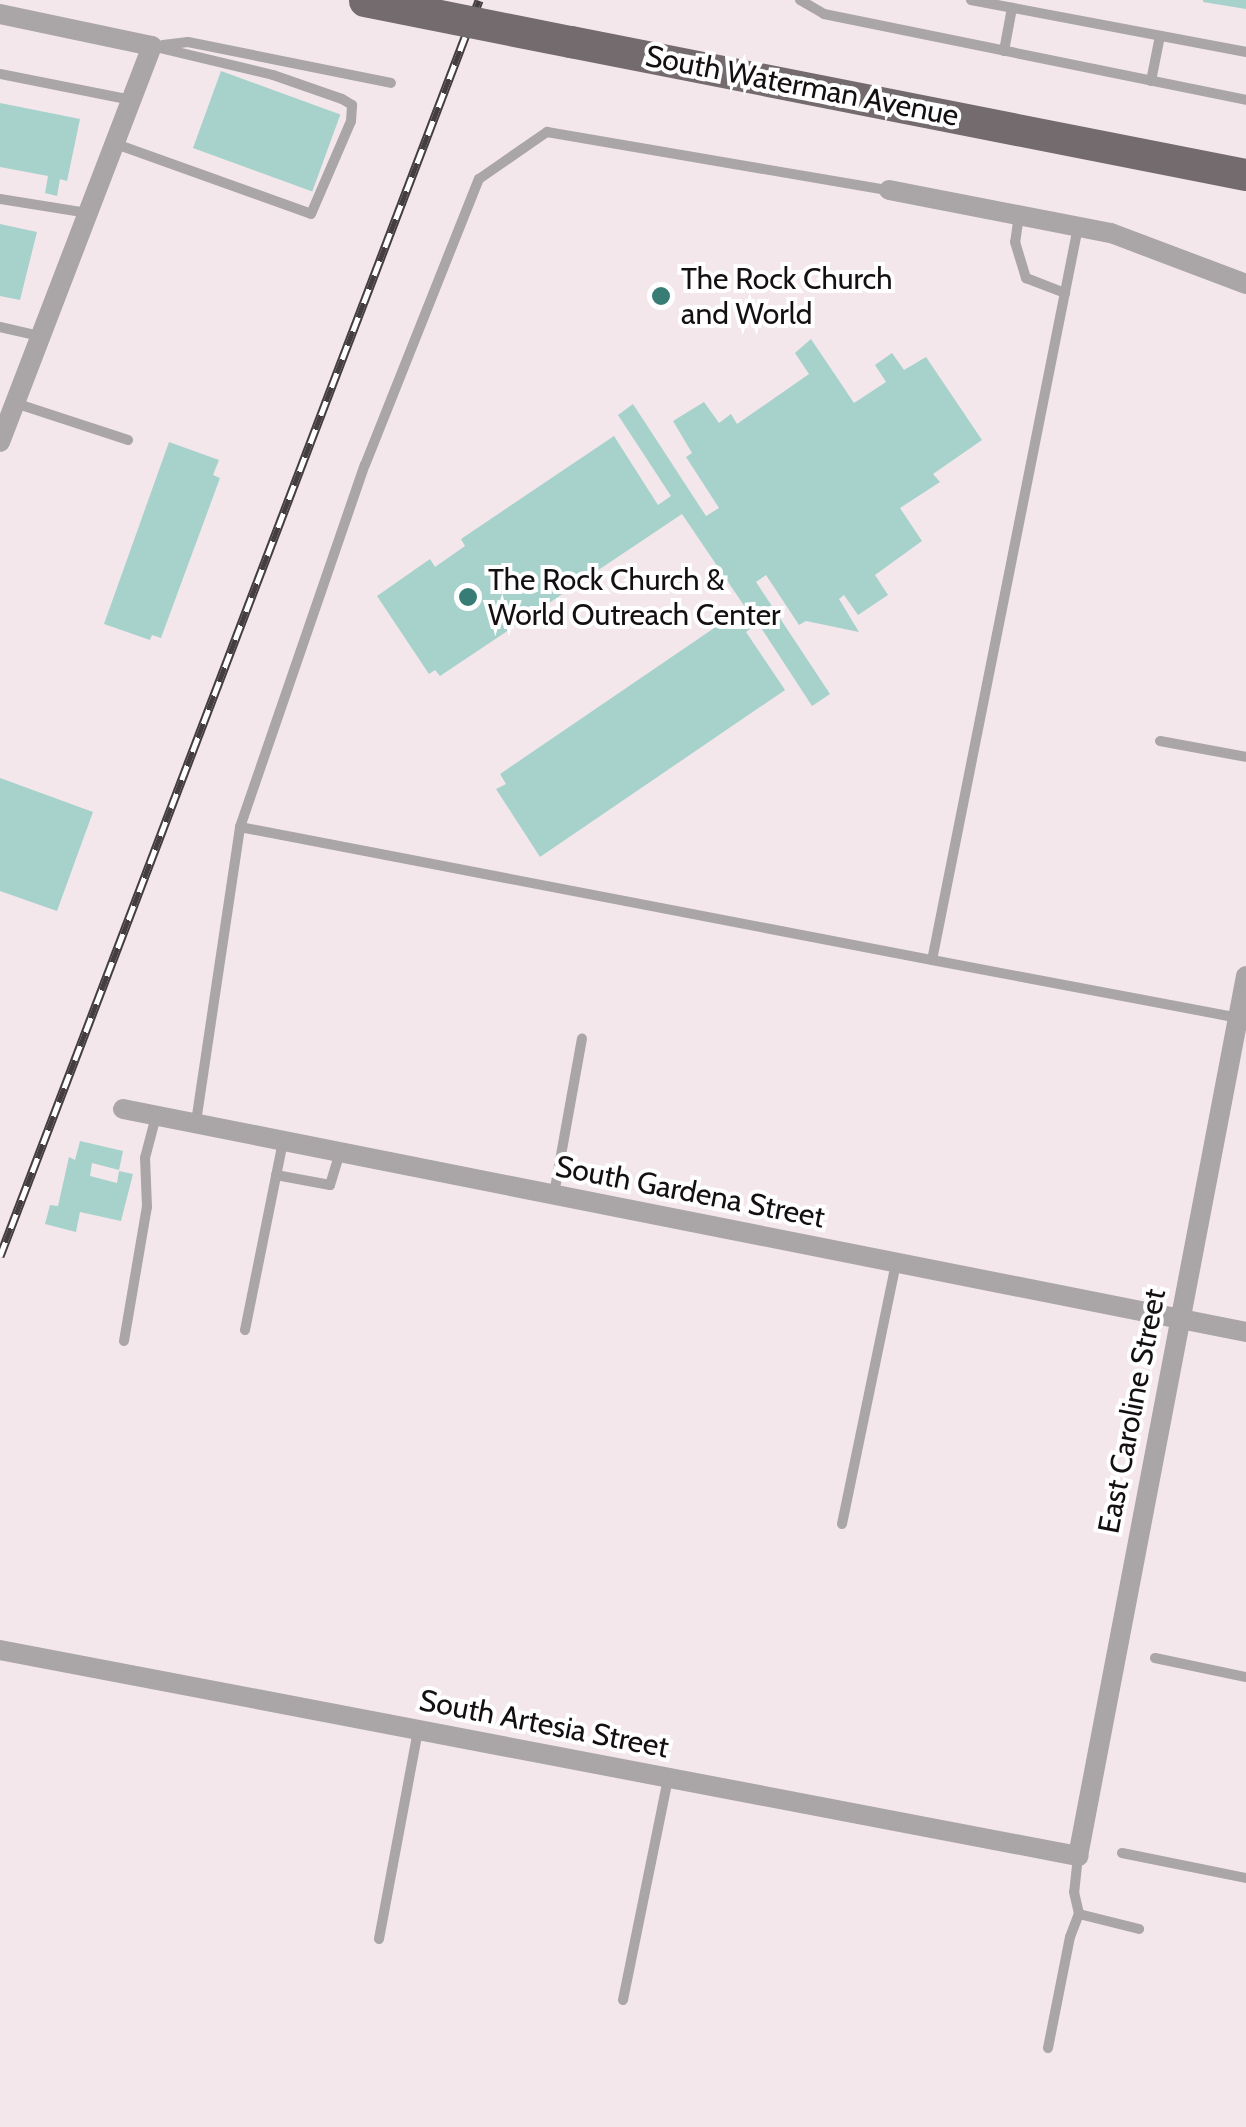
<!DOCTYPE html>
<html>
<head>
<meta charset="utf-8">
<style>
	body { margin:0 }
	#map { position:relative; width:1246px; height:2127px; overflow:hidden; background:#f3e7eb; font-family:Cabin,sans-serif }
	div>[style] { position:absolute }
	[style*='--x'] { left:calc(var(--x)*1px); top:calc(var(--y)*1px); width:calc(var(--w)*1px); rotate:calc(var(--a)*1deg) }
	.building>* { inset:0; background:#a6d2cb; transform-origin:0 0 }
	.lane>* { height:10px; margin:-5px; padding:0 5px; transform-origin:5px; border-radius:5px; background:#aaa5a7 }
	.street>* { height:20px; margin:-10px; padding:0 10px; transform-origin:10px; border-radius:10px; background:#aaa5a7 }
	.primary>* { height:32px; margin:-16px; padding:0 16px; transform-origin:16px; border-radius:16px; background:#746b6e }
	.rail>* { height:9px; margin-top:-4.5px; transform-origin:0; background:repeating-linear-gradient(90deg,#fff 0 15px,#443e40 0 30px); box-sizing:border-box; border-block:2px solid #443e40 }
	.primary-bridge>* { height:32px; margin:-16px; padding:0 16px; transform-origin:16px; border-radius:16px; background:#746b6e }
	.dots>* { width:28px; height:28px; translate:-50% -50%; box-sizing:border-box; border:5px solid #fff; border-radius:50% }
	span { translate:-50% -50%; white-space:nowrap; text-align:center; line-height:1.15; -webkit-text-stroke:8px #fff; paint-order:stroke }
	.street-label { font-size:30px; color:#141011 }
	.poi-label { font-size:30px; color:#141011 }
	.left { translate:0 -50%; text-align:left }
</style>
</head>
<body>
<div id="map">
	<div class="building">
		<i style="clip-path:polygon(1203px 0,1246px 0,1246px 9px,1203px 2px)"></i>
		<i style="left:221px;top:71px;width:127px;height:82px;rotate:20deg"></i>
		<i style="clip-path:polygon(0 103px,80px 119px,67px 181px,60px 179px,57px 196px,45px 193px,48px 176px,0 167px)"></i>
		<i style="clip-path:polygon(0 224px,37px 232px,20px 300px,0 296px)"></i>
		<i style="clip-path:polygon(811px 339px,854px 403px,886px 382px,875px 365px,892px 353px,904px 370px,926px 357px,982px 440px,933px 474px,940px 482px,900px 508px,922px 541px,875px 575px,888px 595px,858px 615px,844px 595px,839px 599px,859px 632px,806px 621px,799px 625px,766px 575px,756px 582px,830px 694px,812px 706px,758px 623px,746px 632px,785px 690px,540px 857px,496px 789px,506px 784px,500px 774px,745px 607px,682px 514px,440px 676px,435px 670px,429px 674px,377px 596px,430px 559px,435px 567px,465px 546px,461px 539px,614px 436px,658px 505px,671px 496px,618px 415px,633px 404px,706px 516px,719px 508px,686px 457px,692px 453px,673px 421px,704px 402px,719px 423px,731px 414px,737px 424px,809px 374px,795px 353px)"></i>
		<i style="clip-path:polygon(169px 442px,219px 460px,213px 475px,220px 478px,161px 638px,152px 635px,150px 640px,104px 624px)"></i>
		<i style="clip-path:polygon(0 778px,93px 812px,57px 911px,0 891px)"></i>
		<i style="clip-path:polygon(80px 1141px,123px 1151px,119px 1170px,92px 1163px,90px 1176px,117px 1183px,119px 1171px,133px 1174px,121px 1221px,80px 1212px,76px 1232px,45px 1224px,50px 1205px,58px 1206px,69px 1157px,75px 1160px)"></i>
	</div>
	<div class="lane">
		<i style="--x:800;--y:0;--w:28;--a:30"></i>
		<i style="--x:824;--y:14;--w:431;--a:11.5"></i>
		<i style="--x:971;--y:0;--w:280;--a:10.7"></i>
		<i style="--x:163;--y:45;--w:25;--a:-7"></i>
		<i style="--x:188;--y:42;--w:207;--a:11.4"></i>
		<i style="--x:1004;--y:51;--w:44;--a:-79.5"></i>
		<i style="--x:0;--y:74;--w:134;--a:11.2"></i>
		<i style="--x:1151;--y:81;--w:46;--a:-78.7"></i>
		<i style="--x:116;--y:144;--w:207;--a:19.7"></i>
		<i style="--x:311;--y:214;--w:101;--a:-66.7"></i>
		<i style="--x:351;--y:121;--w:16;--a:-86"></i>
		<i style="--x:352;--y:105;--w:12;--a:-149"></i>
		<i style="--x:342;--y:99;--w:73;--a:-160.8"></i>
		<i style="--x:273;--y:75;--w:124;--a:-166.5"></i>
		<i style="--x:0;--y:199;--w:88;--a:9.1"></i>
		<i style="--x:1019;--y:215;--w:27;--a:98"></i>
		<i style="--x:1015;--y:242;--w:38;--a:73"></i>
		<i style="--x:1026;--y:278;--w:42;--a:21"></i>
		<i style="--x:1078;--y:227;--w:747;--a:101.26"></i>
		<i style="--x:932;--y:960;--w:311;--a:10.7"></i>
		<i style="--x:0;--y:327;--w:41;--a:12.7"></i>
		<i style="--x:15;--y:403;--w:119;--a:18.1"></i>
		<i style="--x:1160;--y:741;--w:87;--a:10.5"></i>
		<i style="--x:240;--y:827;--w:705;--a:10.88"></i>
		<i style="--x:196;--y:1122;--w:298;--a:-81.5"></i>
		<i style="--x:240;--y:827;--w:383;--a:-71"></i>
		<i style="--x:365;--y:465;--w:308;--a:-68.3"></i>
		<i style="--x:479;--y:179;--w:83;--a:-34.7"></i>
		<i style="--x:547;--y:132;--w:346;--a:9.7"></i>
		<i style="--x:276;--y:1175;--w:55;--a:10.5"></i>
		<i style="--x:330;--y:1185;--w:34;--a:-73"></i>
		<i style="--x:554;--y:1194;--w:158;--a:-79.8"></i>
		<i style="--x:245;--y:1330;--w:192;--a:-78.6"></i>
		<i style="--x:124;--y:1341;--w:136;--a:-80.3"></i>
		<i style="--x:147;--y:1207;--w:49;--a:-92.3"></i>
		<i style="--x:145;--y:1158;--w:43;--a:-75.3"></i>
		<i style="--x:842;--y:1524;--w:267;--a:-78.3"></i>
		<i style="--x:1155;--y:1658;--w:93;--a:11.8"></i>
		<i style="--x:1122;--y:1853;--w:126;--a:11.4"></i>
		<i style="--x:1078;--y:1856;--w:36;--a:96"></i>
		<i style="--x:1074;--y:1892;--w:23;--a:77"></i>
		<i style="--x:1079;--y:1914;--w:62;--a:14"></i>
		<i style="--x:379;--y:1939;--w:213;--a:-79.4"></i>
		<i style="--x:623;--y:2000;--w:227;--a:-78.5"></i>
		<i style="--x:1048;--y:2048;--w:113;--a:-78.8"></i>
		<i style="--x:1070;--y:1937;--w:25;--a:-69"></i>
	</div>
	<div class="street">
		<i style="--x:0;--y:14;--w:155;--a:11.9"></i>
		<i style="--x:152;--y:46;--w:424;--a:111"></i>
		<i style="--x:889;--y:190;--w:226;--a:11"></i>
		<i style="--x:1111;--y:233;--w:144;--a:20.7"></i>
		<i style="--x:123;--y:1109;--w:1145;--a:11.23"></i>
		<i style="--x:0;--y:1650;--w:1098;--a:10.82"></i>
		<i style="--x:1078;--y:1856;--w:896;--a:-79.19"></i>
	</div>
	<div class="primary">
		<i style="--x:571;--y:42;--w:688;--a:11.15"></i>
	</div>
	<div class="rail">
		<i style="--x:0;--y:1256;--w:1344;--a:-69.12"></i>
	</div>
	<div class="primary-bridge">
		<i style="--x:365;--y:1;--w:210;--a:11.3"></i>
	</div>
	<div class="dots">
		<i style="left:661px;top:296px;background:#377d75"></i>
		<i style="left:468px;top:597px;background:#377d75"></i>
	</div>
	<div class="street-label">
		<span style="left:802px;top:86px;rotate:11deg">South Waterman Avenue</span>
		<span style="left:690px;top:1192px;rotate:11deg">South Gardena Street</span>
		<span style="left:1132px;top:1411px;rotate:-79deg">East Caroline Street</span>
		<span style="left:544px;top:1724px;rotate:11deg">South Artesia Street</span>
	</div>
	<div class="poi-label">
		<span class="left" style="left:681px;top:296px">The Rock Church<br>and World</span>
		<span class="left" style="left:488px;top:597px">The Rock Church &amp;<br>World Outreach Center</span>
	</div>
</div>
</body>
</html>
